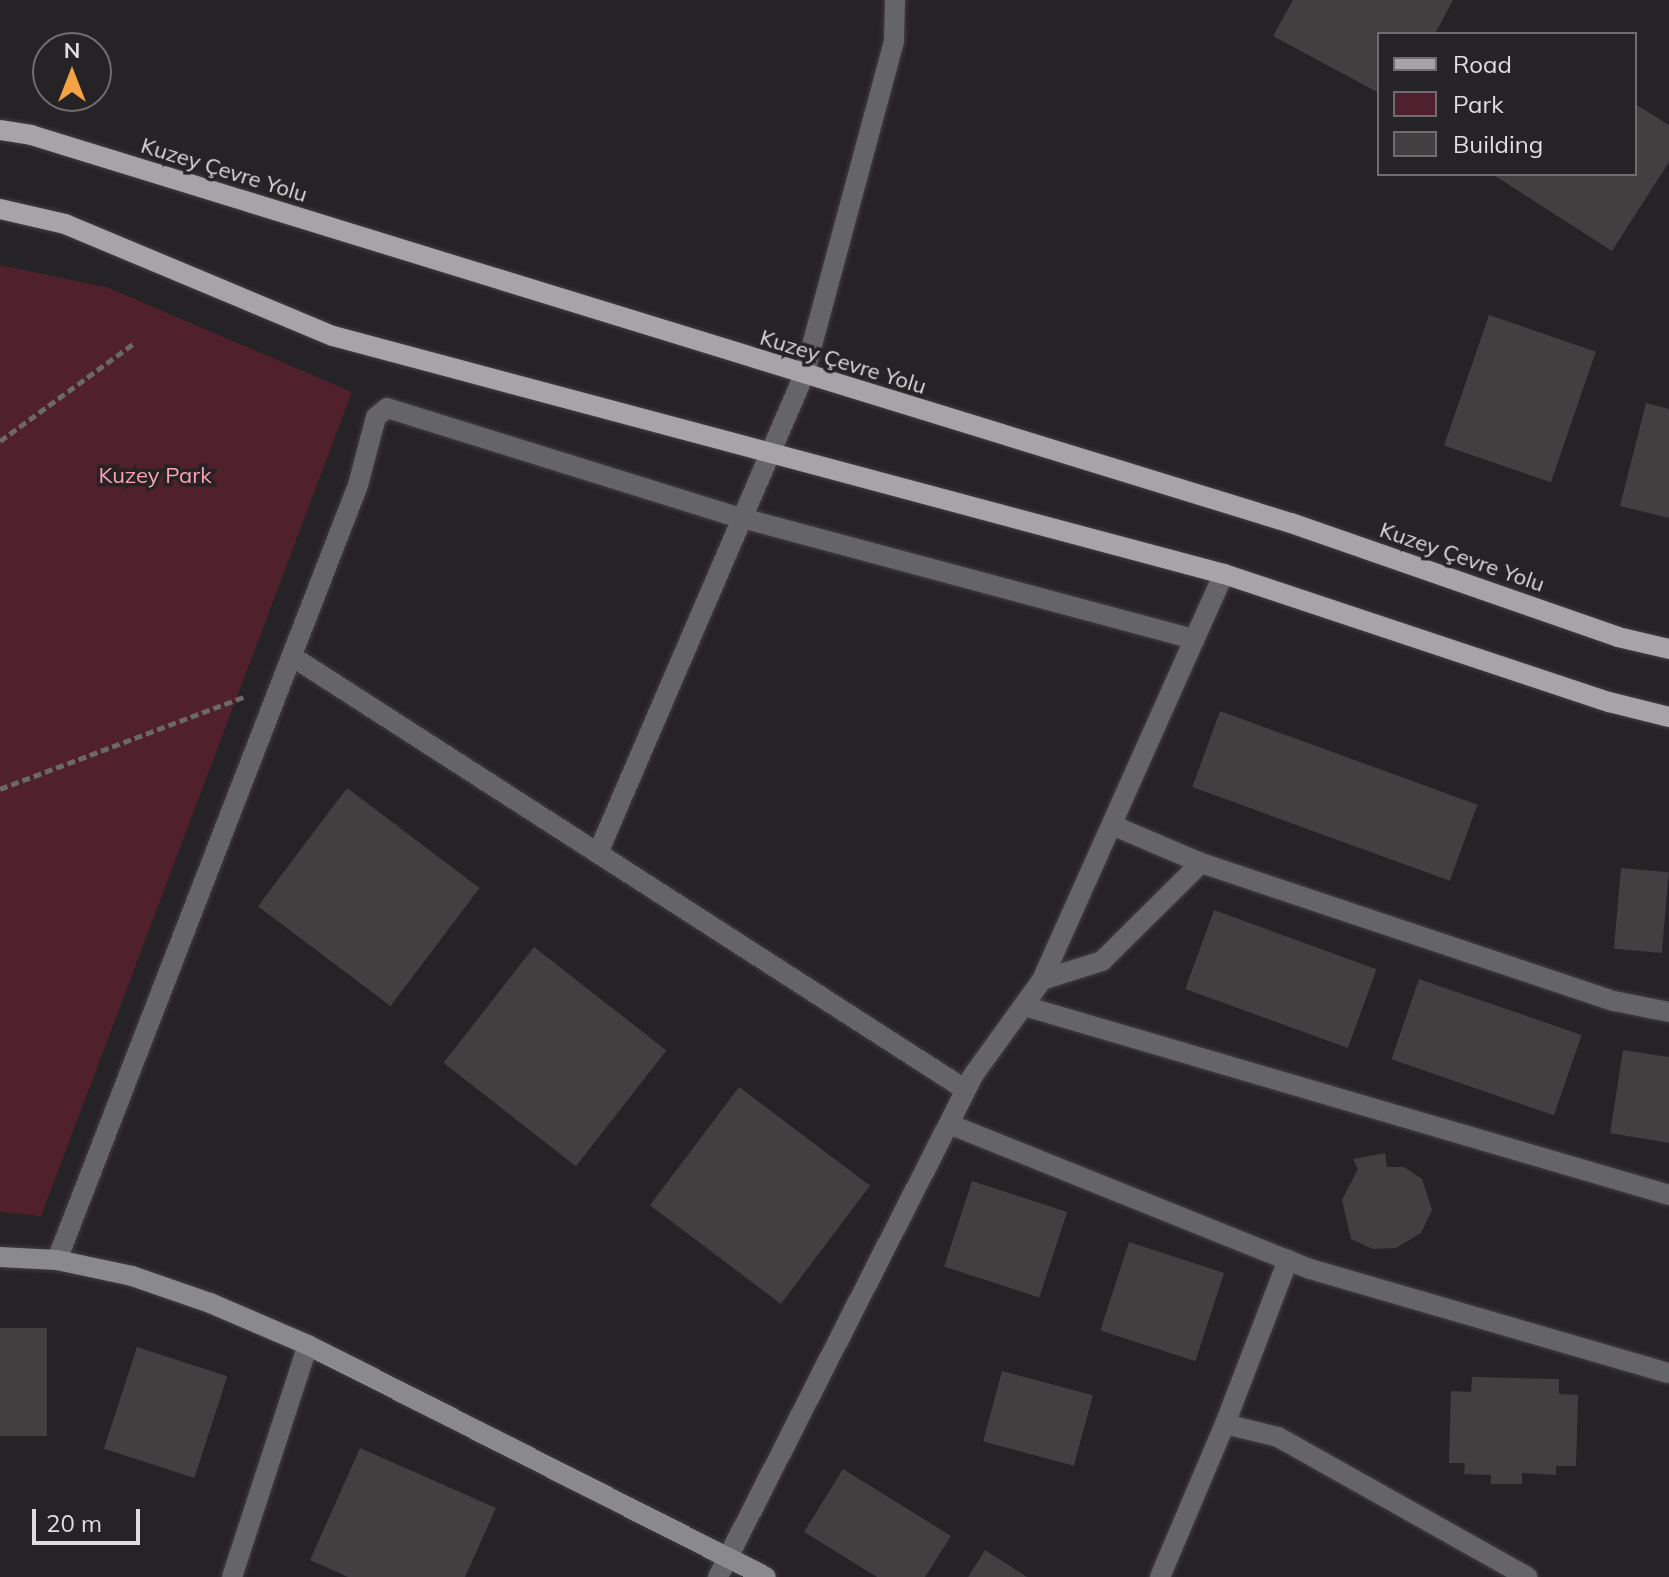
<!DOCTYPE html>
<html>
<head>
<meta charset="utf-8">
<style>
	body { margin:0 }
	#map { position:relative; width:1669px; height:1577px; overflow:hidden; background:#262326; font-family:Mulish,sans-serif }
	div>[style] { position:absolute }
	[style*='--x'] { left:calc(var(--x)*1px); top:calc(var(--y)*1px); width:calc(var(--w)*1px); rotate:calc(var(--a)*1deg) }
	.green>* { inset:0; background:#50212d }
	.building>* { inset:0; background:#433f40; transform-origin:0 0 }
	.path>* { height:5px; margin-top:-2.5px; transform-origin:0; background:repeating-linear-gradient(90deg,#6b686a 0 8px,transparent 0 12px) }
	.roads { filter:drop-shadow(0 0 2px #403d40) drop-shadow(0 0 2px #403d40) }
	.street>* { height:20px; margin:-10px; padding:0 10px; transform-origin:10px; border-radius:10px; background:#656466 }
	.secondary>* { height:20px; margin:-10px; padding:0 10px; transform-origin:10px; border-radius:10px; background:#8a898b }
	.primary>* { height:20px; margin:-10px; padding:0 10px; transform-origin:10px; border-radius:10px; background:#a6a4a8 }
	span { translate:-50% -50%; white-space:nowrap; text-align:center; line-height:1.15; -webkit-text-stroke:7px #262326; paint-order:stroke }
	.street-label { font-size:22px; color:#dfddde }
	.park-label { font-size:22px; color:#fca0b3 }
	.legend { position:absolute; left:1377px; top:32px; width:260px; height:144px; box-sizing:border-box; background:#262326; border:2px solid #706d70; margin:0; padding:10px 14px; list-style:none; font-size:24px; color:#dfddde }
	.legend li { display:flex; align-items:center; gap:16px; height:40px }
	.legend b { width:40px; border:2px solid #706d70 }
	.north { position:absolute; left:32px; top:32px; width:80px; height:80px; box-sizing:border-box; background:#262326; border:2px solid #706d70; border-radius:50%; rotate:0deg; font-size:22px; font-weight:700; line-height:32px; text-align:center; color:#dfddde }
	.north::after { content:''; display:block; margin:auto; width:28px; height:36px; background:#f5a345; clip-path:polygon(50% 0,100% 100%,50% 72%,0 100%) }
	.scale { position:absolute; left:32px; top:1509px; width:108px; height:36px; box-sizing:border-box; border:4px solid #dfddde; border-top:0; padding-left:10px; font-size:24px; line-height:28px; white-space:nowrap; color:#dfddde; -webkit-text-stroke:6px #262326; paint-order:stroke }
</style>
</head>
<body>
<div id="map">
	<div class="green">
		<i style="clip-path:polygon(0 265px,109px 288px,352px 392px,41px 1216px,0 1212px)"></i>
	</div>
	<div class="building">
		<i style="clip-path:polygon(1293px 0,1453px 0,1435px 34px,1379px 34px,1379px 93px,1273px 36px)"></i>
		<i style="clip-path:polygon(1635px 104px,1669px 125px,1669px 162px,1612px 251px,1492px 174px,1635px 174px)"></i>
		<i style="left:1489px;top:315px;width:113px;height:138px;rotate:19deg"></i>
		<i style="clip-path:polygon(1646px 403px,1669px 409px,1669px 518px,1620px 506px)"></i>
		<i style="left:1220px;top:711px;width:274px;height:81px;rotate:20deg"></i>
		<i style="left:347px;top:788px;width:166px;height:148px;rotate:37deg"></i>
		<i style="left:1621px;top:868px;width:48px;height:81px;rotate:5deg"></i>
		<i style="left:1214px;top:910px;width:173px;height:84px;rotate:20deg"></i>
		<i style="left:534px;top:947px;width:168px;height:147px;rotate:38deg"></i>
		<i style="left:1419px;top:979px;width:172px;height:85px;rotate:19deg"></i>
		<i style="clip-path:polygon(1623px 1050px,1669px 1057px,1669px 1143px,1610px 1133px)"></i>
		<i style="left:739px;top:1087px;width:164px;height:148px;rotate:37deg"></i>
		<i style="clip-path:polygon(1385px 1153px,1387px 1167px,1404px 1167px,1422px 1179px,1432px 1210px,1421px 1233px,1396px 1248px,1373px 1249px,1351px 1239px,1342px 1200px,1358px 1169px,1353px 1159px)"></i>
		<i style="left:972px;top:1181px;width:100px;height:90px;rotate:18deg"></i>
		<i style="left:1129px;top:1242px;width:100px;height:93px;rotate:18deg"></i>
		<i style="left:0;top:1328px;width:47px;height:108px"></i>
		<i style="left:137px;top:1347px;width:95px;height:107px;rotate:18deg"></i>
		<i style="left:1002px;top:1371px;width:94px;height:73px;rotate:15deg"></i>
		<i style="clip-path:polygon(1472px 1377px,1559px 1379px,1559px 1394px,1578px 1395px,1576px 1466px,1556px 1466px,1556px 1475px,1522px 1473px,1522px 1484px,1491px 1484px,1491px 1475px,1464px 1474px,1465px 1463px,1449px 1463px,1451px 1391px,1471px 1392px)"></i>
		<i style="clip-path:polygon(360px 1448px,496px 1508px,465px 1577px,348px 1577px,310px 1560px)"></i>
		<i style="clip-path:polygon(843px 1469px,951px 1536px,925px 1577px,877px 1577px,804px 1532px)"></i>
		<i style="clip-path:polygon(985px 1550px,1027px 1577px,968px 1577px)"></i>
	</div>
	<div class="path">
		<i style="--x:0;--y:441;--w:165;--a:-36.1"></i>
		<i style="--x:0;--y:789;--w:263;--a:-20.7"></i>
	</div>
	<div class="roads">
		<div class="street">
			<i style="--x:293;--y:657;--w:800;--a:32.76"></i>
			<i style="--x:1112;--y:825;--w:97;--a:23.1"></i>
			<i style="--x:1201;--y:863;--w:435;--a:18.5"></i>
			<i style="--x:1614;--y:1001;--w:56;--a:11.3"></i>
			<i style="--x:598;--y:853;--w:520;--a:-66.69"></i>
			<i style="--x:804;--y:375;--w:346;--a:-74.9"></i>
			<i style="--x:894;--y:41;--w:41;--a:-88.6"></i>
			<i style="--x:1042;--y:980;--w:63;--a:-17.6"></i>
			<i style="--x:1102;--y:961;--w:139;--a:-44.7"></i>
			<i style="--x:1024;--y:1006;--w:672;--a:16.33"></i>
			<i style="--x:949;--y:1124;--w:389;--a:21.9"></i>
			<i style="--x:1310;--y:1269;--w:374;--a:16.2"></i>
			<i style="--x:57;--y:1260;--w:831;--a:-68.77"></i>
			<i style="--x:358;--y:485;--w:70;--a:-75.2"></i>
			<i style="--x:376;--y:417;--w:14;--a:-39"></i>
			<i style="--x:387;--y:408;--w:356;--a:17.3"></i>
			<i style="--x:727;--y:514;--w:484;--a:15"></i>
			<i style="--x:1225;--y:1424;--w:176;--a:-69"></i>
			<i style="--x:232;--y:1577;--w:244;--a:-71.9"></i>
			<i style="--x:718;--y:1577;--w:564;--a:-63.03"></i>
			<i style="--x:974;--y:1074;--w:116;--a:-54.1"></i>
			<i style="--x:1042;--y:980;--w:445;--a:-65.9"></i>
			<i style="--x:1160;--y:1577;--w:166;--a:-67"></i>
			<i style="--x:1225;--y:1424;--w:55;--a:13.8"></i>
			<i style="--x:1278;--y:1437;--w:286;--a:29.3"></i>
		</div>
		<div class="secondary">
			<i style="--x:0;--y:1257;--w:57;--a:3"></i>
			<i style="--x:57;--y:1260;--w:77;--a:12"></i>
			<i style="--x:132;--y:1276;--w:83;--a:19.1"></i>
			<i style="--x:210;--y:1303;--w:107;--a:23.2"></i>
			<i style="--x:308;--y:1345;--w:513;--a:26.86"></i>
		</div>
		<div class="primary">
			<i style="--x:0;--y:130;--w:31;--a:9"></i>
			<i style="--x:31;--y:135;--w:1318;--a:17.12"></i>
			<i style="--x:1291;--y:523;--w:346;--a:19.2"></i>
			<i style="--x:1618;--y:637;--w:52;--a:13.2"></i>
			<i style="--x:0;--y:209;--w:67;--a:13"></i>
			<i style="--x:65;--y:224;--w:290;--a:22.7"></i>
			<i style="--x:333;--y:336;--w:922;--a:14.96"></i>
			<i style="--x:1224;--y:574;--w:406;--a:18.4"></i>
			<i style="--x:1609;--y:702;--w:62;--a:14"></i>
		</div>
	</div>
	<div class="street-label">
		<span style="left:224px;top:170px;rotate:17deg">Kuzey Çevre Yolu</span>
		<span style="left:843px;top:362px;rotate:17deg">Kuzey Çevre Yolu</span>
		<span style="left:1462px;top:557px;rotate:19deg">Kuzey Çevre Yolu</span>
	</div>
	<div class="park-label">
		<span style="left:155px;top:476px">Kuzey Park</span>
	</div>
	<ul class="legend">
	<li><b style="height:10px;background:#a6a4a8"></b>Road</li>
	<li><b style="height:22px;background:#50212d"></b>Park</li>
	<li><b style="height:22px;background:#433f40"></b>Building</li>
	</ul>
	<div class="north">N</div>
	<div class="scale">20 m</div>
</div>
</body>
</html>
